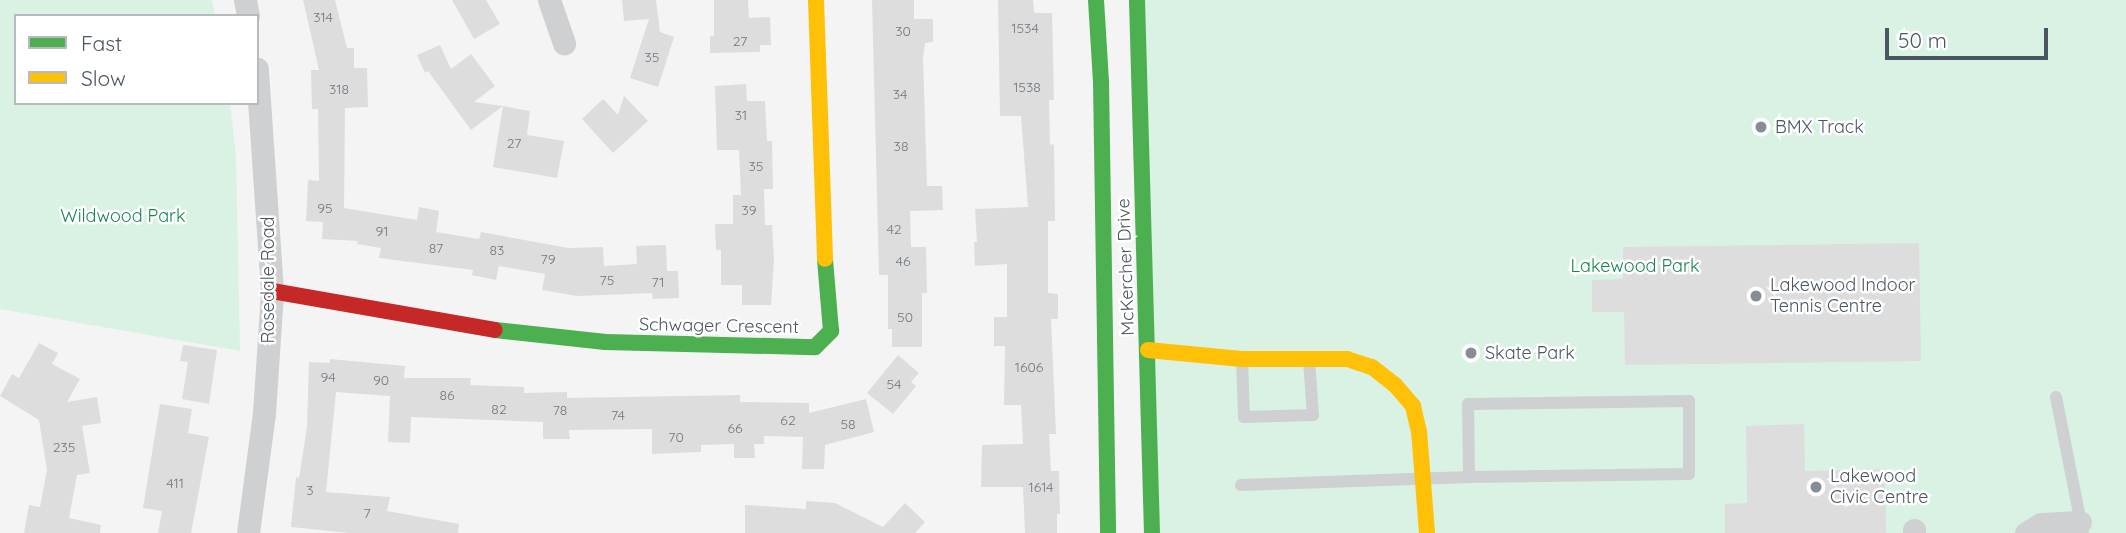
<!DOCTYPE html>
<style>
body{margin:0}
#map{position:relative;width:2126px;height:533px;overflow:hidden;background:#f4f4f4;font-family:Quicksand,sans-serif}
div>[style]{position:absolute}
.green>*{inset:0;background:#d9f2e3}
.building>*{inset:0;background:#ddddde}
.lane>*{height:12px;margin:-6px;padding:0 6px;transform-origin:6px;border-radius:6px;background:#ced0d2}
.street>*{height:23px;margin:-11.5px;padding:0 11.5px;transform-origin:11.5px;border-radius:11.5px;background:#ced0d2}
.fast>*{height:16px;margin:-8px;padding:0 8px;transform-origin:8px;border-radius:8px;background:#4caf50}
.slow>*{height:16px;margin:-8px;padding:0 8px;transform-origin:8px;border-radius:8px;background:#ffc107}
.jam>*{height:16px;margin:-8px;padding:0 8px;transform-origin:8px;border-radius:8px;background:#c62828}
.dots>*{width:19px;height:19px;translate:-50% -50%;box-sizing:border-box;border:4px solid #fff;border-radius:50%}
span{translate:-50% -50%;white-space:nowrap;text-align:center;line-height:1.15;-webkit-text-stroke:5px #fff;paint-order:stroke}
.number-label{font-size:14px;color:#707881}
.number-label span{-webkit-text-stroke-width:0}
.poi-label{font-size:18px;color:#4a5661}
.left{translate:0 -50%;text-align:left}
.park-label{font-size:18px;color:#17864f}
.street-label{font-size:18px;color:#4a5661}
.legend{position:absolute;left:14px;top:14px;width:245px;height:91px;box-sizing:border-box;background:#fff;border:2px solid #b7bbc0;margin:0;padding:9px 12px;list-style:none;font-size:21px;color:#4a5661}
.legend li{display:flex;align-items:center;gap:14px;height:35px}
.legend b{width:35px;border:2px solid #b7bbc0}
.scale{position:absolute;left:1885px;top:28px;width:163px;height:32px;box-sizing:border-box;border:4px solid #4a5661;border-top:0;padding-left:9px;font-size:21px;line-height:24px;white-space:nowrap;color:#4a5661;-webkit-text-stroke:5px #fff;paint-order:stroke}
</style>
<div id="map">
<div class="green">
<i style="clip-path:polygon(0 0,212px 0,215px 16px,16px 16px,16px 103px,230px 103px,236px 156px,240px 351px,0 309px)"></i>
<i style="clip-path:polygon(1137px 0,2126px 0,2126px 533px,1151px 533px)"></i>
</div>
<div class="building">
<i style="clip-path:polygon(303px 0,335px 0,347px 48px,354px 48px,354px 68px,367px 68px,368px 107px,345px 108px,344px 208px,417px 220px,419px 207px,439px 211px,436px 232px,479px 239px,481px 232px,568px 248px,603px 247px,604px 266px,637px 264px,636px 246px,666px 245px,667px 271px,678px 271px,679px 298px,653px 299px,652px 293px,577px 296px,542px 290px,545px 274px,499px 266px,496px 280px,472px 275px,473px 270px,379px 258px,381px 248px,357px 244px,358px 241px,322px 239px,323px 222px,306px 221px,308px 180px,319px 181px,318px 109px,312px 109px,311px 70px,319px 70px)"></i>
<i style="clip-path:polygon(452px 0,486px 0,500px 24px,474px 39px)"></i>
<i style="clip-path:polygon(622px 0,656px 0,660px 32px,674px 37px,658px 87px,630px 78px,649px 19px,624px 21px)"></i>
<i style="clip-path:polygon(714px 0,748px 0,749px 18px,770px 17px,771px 45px,760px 45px,760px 52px,710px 53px,710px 36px,714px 36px)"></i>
<i style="clip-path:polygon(872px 0,914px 0,914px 19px,933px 19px,933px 42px,925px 43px,923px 57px,927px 186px,942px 186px,943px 210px,910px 211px,911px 247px,926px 247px,927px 293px,922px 293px,922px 347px,892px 347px,892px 329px,888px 329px,888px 275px,879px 275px)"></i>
<i style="clip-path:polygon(998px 0,1033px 0,1034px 13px,1052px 13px,1054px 100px,1049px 100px,1050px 145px,1054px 144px,1055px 221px,1048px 221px,1048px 293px,1058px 294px,1058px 319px,1051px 319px,1056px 434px,1049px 434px,1051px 471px,1059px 471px,1060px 514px,1057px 514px,1057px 533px,1025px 533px,1023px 487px,981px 487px,982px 445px,1023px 444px,1021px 405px,1004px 405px,1005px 346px,994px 346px,994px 317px,1007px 317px,1007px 264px,975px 266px,974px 242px,977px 242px,975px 209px,1028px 207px,1021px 116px,1000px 116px)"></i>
<i style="clip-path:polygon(440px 45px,451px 69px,471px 54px,495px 86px,474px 102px,503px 106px,471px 130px,428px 71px,425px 73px,417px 55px)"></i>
<i style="clip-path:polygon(746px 84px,747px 101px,765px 101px,767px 141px,772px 141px,773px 189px,764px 189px,765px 225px,772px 225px,774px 259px,771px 305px,742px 305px,742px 285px,721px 285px,721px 250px,716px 250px,715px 224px,733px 224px,733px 195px,741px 195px,739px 150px,717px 150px,715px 86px)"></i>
<i style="clip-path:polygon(624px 96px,648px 121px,613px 153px,582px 119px,603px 99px,618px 115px)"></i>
<i style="clip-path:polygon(503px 106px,530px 111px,527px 135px,564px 141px,557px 178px,493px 167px)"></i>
<i style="clip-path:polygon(1919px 243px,1921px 361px,1625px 365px,1624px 312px,1592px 312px,1592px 280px,1623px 279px,1623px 247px)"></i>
<i style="clip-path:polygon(39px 343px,58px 353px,52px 364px,80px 379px,67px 402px,97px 397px,101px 423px,82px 426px,90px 473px,77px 475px,69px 518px,101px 525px,100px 533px,24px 533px,29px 505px,40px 507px,47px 470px,39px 420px,0 396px,12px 374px,19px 378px)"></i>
<i style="clip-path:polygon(183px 345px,217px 350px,209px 404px,182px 399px,188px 362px,180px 361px)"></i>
<i style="clip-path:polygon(898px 355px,919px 373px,911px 382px,916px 386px,893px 414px,867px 393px)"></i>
<i style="clip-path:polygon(330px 359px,405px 366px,404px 378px,471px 378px,470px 385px,524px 387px,524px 393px,567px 392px,567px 398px,740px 395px,740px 402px,809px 403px,809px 413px,866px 399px,874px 432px,825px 445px,824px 469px,802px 469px,803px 437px,764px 436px,764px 444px,754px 444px,755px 458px,734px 458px,734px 444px,701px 445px,701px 452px,652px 454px,652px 429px,569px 430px,570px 439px,543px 439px,543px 422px,411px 417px,410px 443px,388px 442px,390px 396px,336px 392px,326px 492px,390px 497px,387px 511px,459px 524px,458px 533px,349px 533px,291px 527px,296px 477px,299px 478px,307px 427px,309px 362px,330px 363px)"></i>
<i style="clip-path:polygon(160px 404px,192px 409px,188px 433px,209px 437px,191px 533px,158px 533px,162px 511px,143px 508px)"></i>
<i style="clip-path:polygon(1804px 424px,1805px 471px,1885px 469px,1886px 533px,1725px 533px,1725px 504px,1747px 503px,1746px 426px)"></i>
<i style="clip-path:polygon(806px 501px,835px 503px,883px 527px,905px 503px,925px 522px,915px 533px,745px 533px,745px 505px,806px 509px)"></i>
</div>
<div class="lane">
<i style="left:1242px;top:359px;width:58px;rotate:88deg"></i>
<i style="left:1244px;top:417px;width:69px;rotate:-1.7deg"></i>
<i style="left:1313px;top:415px;width:54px;rotate:-94.2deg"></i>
<i style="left:2056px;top:397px;width:139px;rotate:78.8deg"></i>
<i style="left:1241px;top:485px;width:228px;rotate:-2deg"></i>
<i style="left:1469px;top:477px;width:220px;rotate:-0.8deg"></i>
<i style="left:1689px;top:474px;width:73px;rotate:-90deg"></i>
<i style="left:1689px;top:401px;width:221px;rotate:179.2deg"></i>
<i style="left:1468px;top:404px;width:73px;rotate:89.2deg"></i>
</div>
<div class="street">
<i style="left:245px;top:0;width:16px;rotate:79deg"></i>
<i style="left:549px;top:0;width:46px;rotate:70.8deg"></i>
<i style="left:1914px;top:530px;width:3px;rotate:90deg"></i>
<i style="left:248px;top:533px;width:121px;rotate:-82.4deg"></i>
<i style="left:264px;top:413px;width:122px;rotate:-86.2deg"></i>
<i style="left:272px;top:291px;width:223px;rotate:-93.9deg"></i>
<i style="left:2026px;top:533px;width:17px;rotate:-31deg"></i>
<i style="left:2041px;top:524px;width:39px;rotate:-3deg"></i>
</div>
<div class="fast">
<i style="left:1096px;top:0;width:82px;rotate:86.5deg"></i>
<i style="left:1101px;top:82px;width:451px;rotate:89.1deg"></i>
<i style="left:1137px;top:0;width:533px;rotate:88.39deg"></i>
<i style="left:495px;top:330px;width:111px;rotate:6.2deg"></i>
<i style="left:605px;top:342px;width:210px;rotate:1.4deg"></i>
<i style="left:815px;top:347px;width:23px;rotate:-45deg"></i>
<i style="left:831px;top:331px;width:72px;rotate:-94.8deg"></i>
</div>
<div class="slow">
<i style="left:816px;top:0;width:259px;rotate:88deg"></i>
<i style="left:1148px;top:350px;width:94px;rotate:5.5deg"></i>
<i style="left:1242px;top:359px;width:105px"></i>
<i style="left:1347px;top:359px;width:26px;rotate:18deg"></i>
<i style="left:1372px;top:367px;width:29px;rotate:38deg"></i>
<i style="left:1395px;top:385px;width:28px;rotate:49deg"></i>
<i style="left:1413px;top:406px;width:26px;rotate:77deg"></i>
<i style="left:1419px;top:431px;width:102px;rotate:85.5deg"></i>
</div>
<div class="jam">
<i style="left:272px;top:291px;width:226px;rotate:9.9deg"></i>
</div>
<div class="dots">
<i style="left:1761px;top:127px;background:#868d94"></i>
<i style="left:1756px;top:296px;background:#868d94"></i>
<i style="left:1471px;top:353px;background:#868d94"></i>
<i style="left:1816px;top:487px;background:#868d94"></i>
</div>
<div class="number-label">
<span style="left:323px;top:17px">314</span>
<span style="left:1025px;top:28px">1534</span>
<span style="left:903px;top:31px">30</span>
<span style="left:740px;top:41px">27</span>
<span style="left:652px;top:57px">35</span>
<span style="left:1027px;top:87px">1538</span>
<span style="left:339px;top:89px">318</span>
<span style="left:900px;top:94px">34</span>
<span style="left:741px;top:115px">31</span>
<span style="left:514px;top:143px">27</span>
<span style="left:901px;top:146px">38</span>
<span style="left:756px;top:166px">35</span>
<span style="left:325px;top:208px">95</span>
<span style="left:749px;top:210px">39</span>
<span style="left:894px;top:229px">42</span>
<span style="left:382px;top:231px">91</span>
<span style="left:436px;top:248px">87</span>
<span style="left:497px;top:250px">83</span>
<span style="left:548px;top:259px">79</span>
<span style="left:903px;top:261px">46</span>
<span style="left:607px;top:280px">75</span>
<span style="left:658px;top:282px">71</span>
<span style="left:905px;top:317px">50</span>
<span style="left:1029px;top:367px">1606</span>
<span style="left:328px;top:377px">94</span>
<span style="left:381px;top:380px">90</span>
<span style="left:894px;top:384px">54</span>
<span style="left:447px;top:395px">86</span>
<span style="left:499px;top:409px">82</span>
<span style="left:560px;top:410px">78</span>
<span style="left:618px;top:415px">74</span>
<span style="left:788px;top:420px">62</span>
<span style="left:848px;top:424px">58</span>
<span style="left:735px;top:428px">66</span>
<span style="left:676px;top:437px">70</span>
<span style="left:64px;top:447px">235</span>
<span style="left:175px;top:483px">411</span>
<span style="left:1041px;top:487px">1614</span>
<span style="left:310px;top:490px">3</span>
<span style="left:367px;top:513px">7</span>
</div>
<div class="poi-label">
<span class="left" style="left:1775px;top:127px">BMX Track</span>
<span class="left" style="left:1770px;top:296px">Lakewood Indoor<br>Tennis Centre</span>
<span class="left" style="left:1485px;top:353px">Skate Park</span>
<span class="left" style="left:1830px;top:487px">Lakewood<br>Civic Centre</span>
</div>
<div class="park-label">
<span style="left:123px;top:216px">Wildwood Park</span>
<span style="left:1635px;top:266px">Lakewood Park</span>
</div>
<div class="street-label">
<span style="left:1126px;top:267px;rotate:-92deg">McKercher Drive</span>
<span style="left:268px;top:280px;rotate:-90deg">Rosedale Road</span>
<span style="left:719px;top:326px;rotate:1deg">Schwager Crescent</span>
</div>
<ul class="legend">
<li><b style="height:9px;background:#4caf50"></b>Fast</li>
<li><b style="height:9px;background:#ffc107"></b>Slow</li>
</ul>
<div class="scale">50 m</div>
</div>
